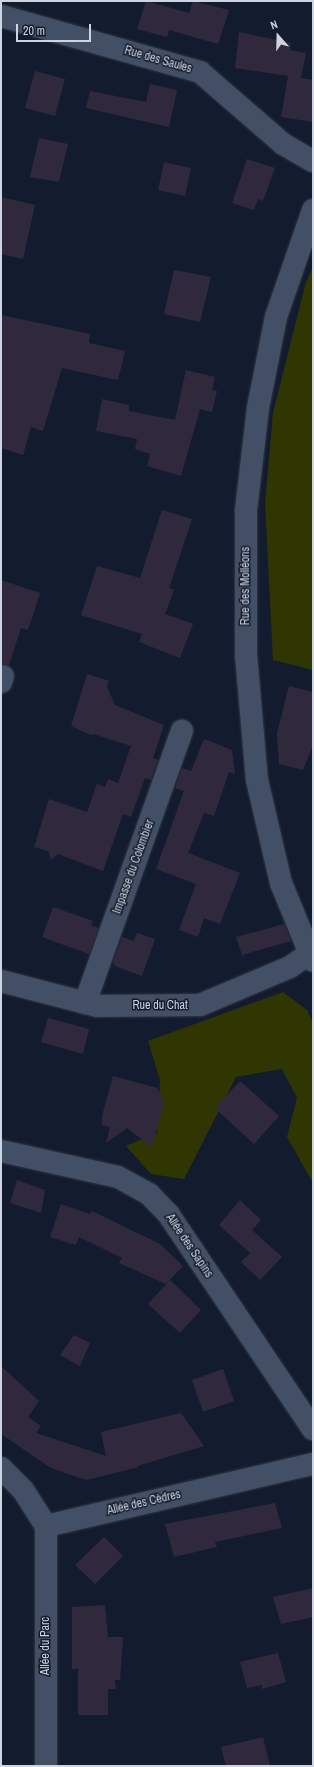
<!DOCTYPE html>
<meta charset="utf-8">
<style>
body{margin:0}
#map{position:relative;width:314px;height:1767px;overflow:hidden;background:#131c2e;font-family:"Archivo Narrow",sans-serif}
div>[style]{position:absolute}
.green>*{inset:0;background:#303601}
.building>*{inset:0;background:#30293e}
.roads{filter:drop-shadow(0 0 1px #333847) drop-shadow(0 0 1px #333847)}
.street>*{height:22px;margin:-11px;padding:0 11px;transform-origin:11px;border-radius:11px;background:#434f64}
span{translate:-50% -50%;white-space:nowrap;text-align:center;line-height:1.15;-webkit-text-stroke:3px #131c2e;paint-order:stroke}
.street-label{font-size:12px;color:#ced5e2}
.frame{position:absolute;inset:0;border:2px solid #ced5e2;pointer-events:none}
.north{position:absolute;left:258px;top:16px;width:40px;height:40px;-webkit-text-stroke:3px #131c2e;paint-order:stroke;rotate:340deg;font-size:11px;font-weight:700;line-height:16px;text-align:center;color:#ced5e2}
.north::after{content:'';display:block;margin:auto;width:14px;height:18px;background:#ced5e2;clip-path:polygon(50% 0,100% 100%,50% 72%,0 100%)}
.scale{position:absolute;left:16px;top:24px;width:75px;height:18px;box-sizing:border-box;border:2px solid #ced5e2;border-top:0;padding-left:5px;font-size:12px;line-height:14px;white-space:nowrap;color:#ced5e2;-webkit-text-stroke:3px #131c2e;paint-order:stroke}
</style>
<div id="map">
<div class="green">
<i style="clip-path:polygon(313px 267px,313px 670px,273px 660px,265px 503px,273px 413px,306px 282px)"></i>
<i style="clip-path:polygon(283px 992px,307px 1010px,313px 1023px,313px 1183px,287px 1137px,297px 1098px,282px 1069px,236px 1077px,184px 1179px,151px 1174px,126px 1146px,157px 1133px,160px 1080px,148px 1041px)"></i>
</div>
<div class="building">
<i style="clip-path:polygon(146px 1px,189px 13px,193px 1px,229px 10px,218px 44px,169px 30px,167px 37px,137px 29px)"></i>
<i style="clip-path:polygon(239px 32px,291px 43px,290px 50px,306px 53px,301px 78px,313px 80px,313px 122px,281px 117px,288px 76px,235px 68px)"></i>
<i style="clip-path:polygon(35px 71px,65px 79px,55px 116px,25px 108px)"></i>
<i style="clip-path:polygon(150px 84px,177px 90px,169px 127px,86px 108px,90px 91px,146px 102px)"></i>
<i style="clip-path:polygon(39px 138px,68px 144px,59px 182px,30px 177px)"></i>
<i style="clip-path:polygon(247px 159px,275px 168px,263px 201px,258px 199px,254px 210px,232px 203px)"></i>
<i style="clip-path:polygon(164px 162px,191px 168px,185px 196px,158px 190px)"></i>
<i style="clip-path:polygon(1px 197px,35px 205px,23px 259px,1px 254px)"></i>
<i style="clip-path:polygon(174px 270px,211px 277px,200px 322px,164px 314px)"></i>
<i style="clip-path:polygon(1px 315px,90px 334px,89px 343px,125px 351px,118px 380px,62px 368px,43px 431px,31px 427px,23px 455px,1px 448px)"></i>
<i style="clip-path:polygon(186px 370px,215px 377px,212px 390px,217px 391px,212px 412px,200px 409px,181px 476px,147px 466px,150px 454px,135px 449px,137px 439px,96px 431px,102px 399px,129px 405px,129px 411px,175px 420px)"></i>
<i style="clip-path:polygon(162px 510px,192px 519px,169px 588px,174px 590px,165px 614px,193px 624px,180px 658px,139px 642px,142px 634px,81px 615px,97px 566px,140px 578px)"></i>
<i style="clip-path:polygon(1px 580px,40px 593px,28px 630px,21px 628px,9px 665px,1px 664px)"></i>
<i style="clip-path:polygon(87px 674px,109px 681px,107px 687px,115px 705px,164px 725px,153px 758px,158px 760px,151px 780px,145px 778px,131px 817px,123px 814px,103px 871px,58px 854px,51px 860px,48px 851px,34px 847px,49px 799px,87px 812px,97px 784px,105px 787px,108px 779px,118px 783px,131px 746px,94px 734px,91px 735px,71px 726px)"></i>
<i style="clip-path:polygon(289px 686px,313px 692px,313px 745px,303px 770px,279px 764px,277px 733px)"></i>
<i style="clip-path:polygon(204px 739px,232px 750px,235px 774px,229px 772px,214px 816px,204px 813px,188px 853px,240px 873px,220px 924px,204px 918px,198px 937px,179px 930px,196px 884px,156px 869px,184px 791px,175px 788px,182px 768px,191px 771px)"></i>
<i style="clip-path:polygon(53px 907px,93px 921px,91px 925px,99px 928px,89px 954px,42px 937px)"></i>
<i style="clip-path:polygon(284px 924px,291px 941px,242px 955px,236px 937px)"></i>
<i style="clip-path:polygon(137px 933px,155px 939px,142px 976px,115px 966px,113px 962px,122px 937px,134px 941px)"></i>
<i style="clip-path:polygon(48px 1018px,89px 1029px,83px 1054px,41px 1042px)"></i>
<i style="clip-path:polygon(113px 1076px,157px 1088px,164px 1102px,152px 1147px,127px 1128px,106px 1143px,110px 1127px,102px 1125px,102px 1116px)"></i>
<i style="clip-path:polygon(240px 1081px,279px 1116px,254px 1144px,215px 1108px)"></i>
<i style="clip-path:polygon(17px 1180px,45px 1190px,41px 1213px,10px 1203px)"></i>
<i style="clip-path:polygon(240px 1200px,261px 1220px,252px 1230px,282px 1257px,260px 1280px,241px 1262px,250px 1253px,219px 1225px)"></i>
<i style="clip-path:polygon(61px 1204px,90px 1214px,92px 1211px,160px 1244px,183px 1266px,166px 1284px,119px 1263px,122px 1258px,79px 1237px,76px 1245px,50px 1237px)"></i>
<i style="clip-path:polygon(170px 1280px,201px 1310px,180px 1333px,148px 1304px)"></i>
<i style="clip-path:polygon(74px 1335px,90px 1343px,80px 1366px,60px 1355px)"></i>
<i style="clip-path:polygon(1px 1366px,39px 1401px,28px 1417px,41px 1426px,36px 1433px,106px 1456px,101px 1432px,181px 1413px,204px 1446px,137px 1466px,139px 1467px,86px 1480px,51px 1468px,1px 1434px)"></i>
<i style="clip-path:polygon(223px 1369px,234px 1401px,203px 1412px,192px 1380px)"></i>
<i style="clip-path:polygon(275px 1503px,282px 1528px,215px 1542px,217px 1547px,174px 1557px,165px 1524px)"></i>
<i style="clip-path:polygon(104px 1537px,123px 1556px,95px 1584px,75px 1565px)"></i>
<i style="clip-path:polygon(313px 1588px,313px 1617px,281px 1624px,273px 1597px)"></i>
<i style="clip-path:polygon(105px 1605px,108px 1637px,123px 1637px,120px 1680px,115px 1680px,116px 1689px,108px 1689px,108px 1715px,78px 1715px,78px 1669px,72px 1669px,72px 1607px)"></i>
<i style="clip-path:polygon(278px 1653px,286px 1682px,262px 1689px,262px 1685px,247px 1688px,240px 1662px)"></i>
<i style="clip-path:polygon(263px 1737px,270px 1766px,226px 1766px,221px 1747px)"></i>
</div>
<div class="roads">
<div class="street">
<i style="left:1px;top:16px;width:207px;rotate:15.7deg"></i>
<i style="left:200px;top:72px;width:110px;rotate:40.9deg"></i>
<i style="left:283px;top:144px;width:34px;rotate:30deg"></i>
<i style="left:313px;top:210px;width:113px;rotate:109.1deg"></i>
<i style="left:276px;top:317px;width:93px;rotate:101.2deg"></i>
<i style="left:258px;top:408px;width:103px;rotate:96.7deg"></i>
<i style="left:246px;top:510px;width:145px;rotate:90deg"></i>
<i style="left:246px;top:655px;width:125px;rotate:85deg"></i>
<i style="left:257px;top:780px;width:106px;rotate:76.9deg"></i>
<i style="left:281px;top:883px;width:84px;rotate:67.7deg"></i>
<i style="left:1px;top:682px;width:6px;rotate:-72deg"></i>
<i style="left:1px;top:981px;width:99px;rotate:14.6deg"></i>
<i style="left:97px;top:1006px;width:103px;rotate:-0.6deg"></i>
<i style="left:200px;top:1005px;width:98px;rotate:-22.9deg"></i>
<i style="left:290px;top:967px;width:28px;rotate:-35deg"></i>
<i style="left:85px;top:1003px;width:289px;rotate:-70.4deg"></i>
<i style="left:1px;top:1151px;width:120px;rotate:12.5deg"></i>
<i style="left:118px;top:1177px;width:35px;rotate:29deg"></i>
<i style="left:149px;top:1194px;width:29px;rotate:46deg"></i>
<i style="left:169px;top:1215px;width:258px;rotate:56.1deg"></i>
<i style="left:1px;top:1468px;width:31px;rotate:45deg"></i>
<i style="left:23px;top:1490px;width:43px;rotate:57.4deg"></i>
<i style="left:46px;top:1526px;width:274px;rotate:-13.1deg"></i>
<i style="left:46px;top:1526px;width:240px;rotate:90deg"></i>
</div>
</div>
<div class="street-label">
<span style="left:158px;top:60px;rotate:16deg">Rue des Saules</span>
<span style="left:246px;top:586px;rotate:-90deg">Rue des Molléons</span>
<span style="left:134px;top:867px;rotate:-70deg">Impasse du Colombier</span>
<span style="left:160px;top:1006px">Rue du Chat</span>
<span style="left:189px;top:1246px;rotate:56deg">Allée des Sapins</span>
<span style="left:144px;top:1503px;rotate:-13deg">Allée des Cèdres</span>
<span style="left:46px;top:1646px;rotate:-90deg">Allée du Parc</span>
</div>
<div class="frame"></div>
<div class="north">N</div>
<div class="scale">20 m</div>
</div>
